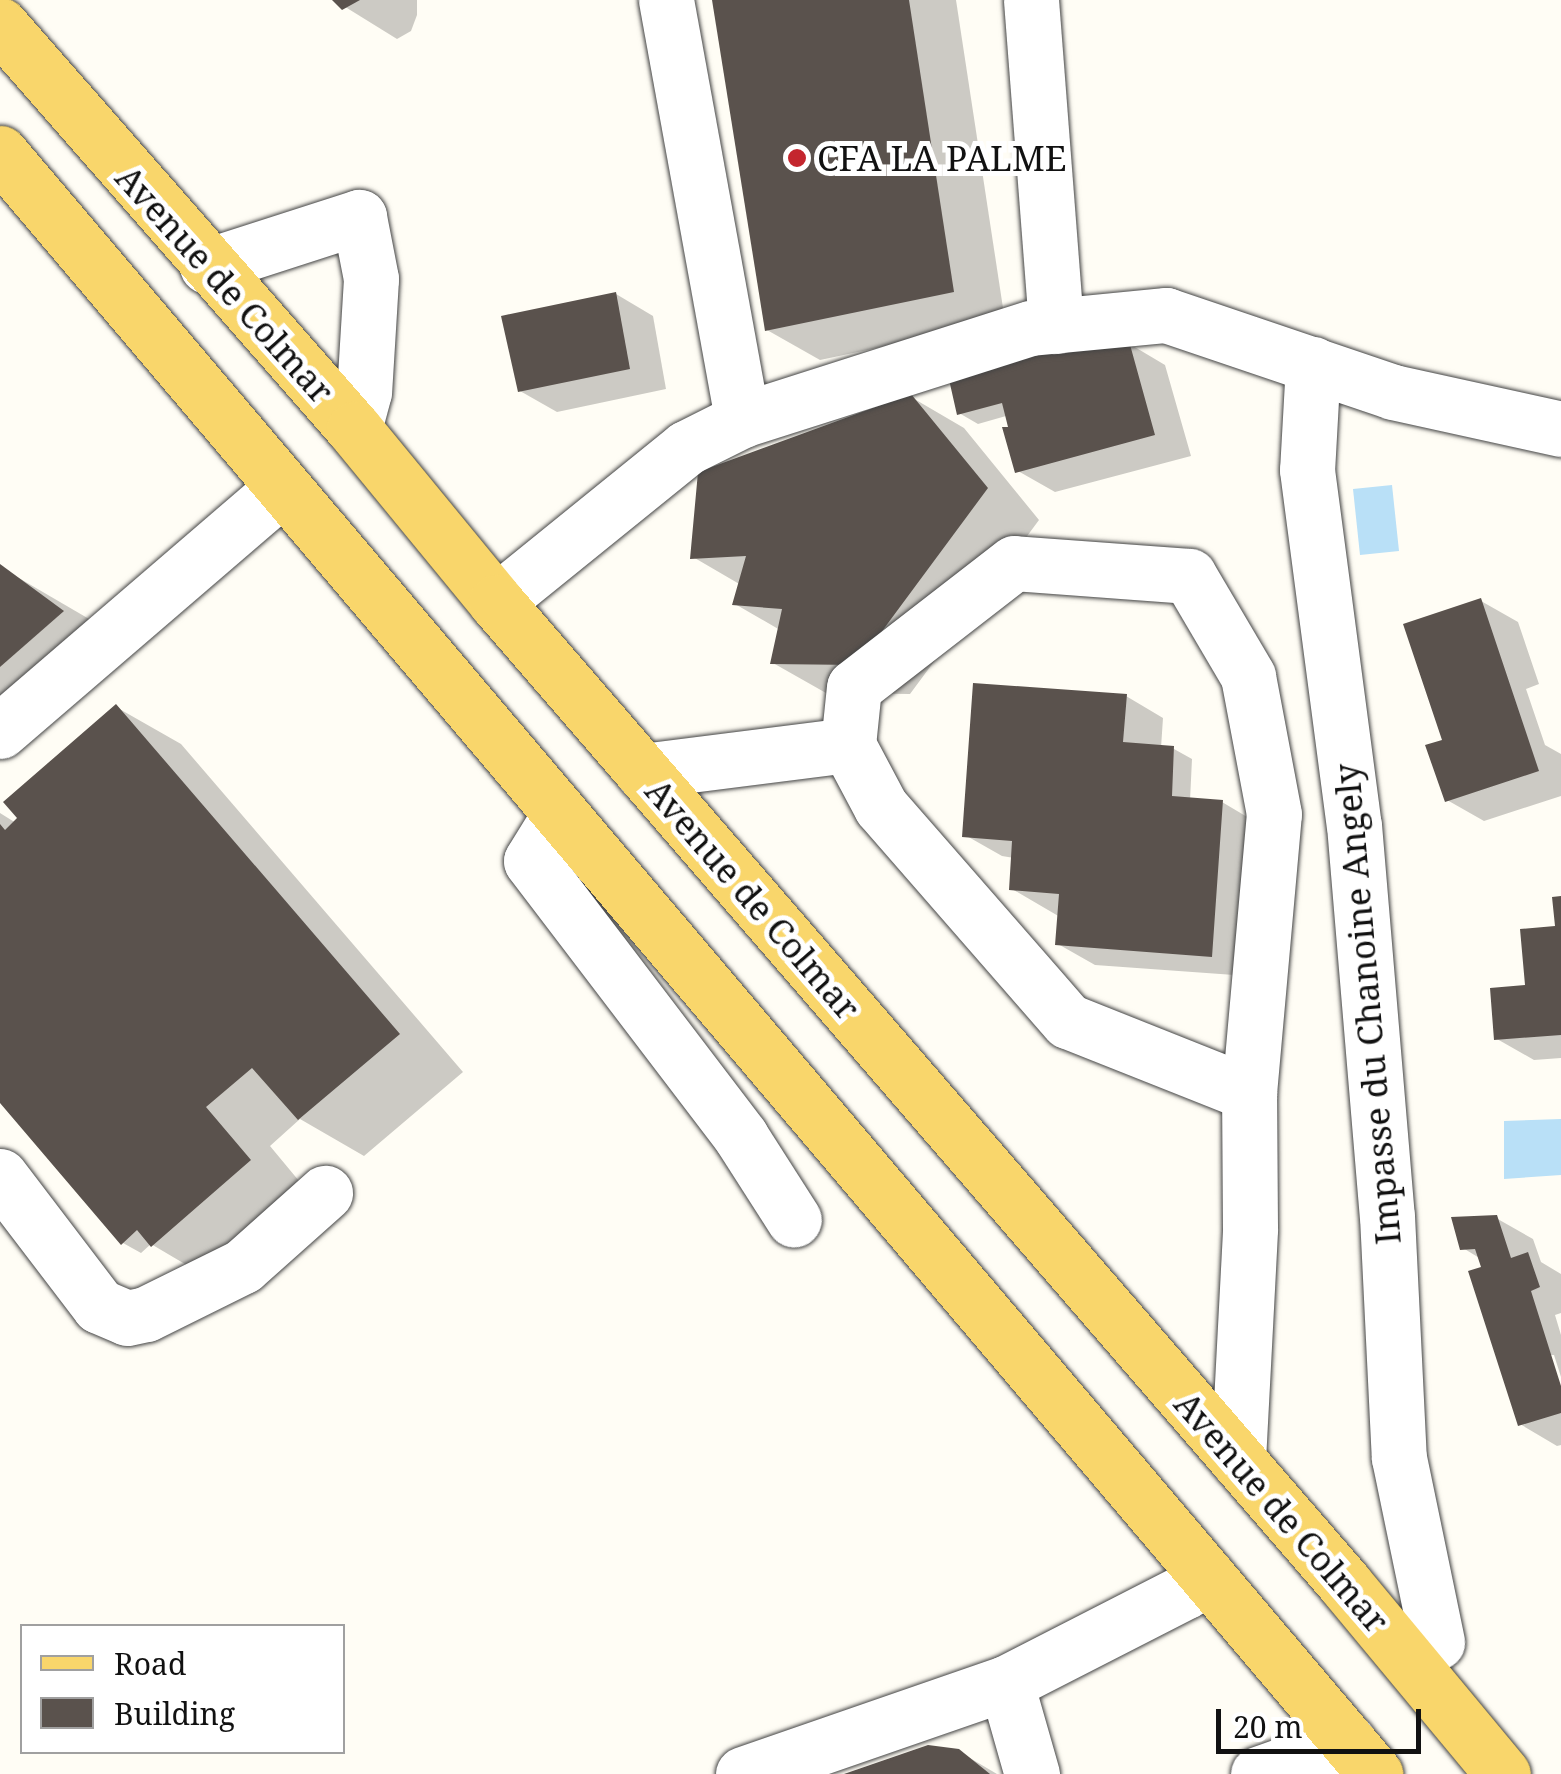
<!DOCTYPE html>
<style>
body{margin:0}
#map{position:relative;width:1561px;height:1774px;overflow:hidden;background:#fffdf5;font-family:"Noto Serif",serif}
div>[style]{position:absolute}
.water>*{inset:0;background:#b9e0f7}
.shadow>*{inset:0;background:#0003}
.building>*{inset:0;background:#5a524d}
.roads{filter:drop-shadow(0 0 2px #444) drop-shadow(0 0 2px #444)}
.minor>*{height:55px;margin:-27.5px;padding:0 27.5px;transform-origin:27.5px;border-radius:27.5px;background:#fff}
.major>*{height:55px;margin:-27.5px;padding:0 27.5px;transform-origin:27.5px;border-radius:27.5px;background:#f9d66b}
.dots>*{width:28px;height:28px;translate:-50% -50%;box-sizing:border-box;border:5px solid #fff;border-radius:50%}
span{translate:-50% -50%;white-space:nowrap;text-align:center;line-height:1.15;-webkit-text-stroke:10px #fff;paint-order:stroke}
.poi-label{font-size:35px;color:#111}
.left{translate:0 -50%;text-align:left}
.street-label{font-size:35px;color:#111}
.legend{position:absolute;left:20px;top:1624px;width:325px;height:130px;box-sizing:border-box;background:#fff;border:2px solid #a0a0a0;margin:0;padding:12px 18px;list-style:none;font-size:30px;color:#111}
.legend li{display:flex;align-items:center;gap:20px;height:50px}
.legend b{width:50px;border:2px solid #a0a0a0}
.scale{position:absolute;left:1216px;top:1709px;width:205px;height:45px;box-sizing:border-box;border:5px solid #111;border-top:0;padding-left:12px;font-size:30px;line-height:35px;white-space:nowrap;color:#111;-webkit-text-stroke:8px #fff;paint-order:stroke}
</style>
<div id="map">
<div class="water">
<i style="clip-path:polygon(1392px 485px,1399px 551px,1360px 555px,1353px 489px)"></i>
<i style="clip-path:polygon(1561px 1119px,1561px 1175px,1504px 1179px,1504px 1121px)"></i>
</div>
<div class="shadow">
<i style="clip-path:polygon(334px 0,417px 0,417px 15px,411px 31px,397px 39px)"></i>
<i style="clip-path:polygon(714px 0,956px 0,1005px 321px,820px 360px,767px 330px)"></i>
<i style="clip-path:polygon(616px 294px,653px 316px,666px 389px,557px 412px,520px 391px)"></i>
<i style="clip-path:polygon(1128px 343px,1165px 365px,1191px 456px,1055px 492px,1018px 471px,1006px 416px,978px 424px,959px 413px)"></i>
<i style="clip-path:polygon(911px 397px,964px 428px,1039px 520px,910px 694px,826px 693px,773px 663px,780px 630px,735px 604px,741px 585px,693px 557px)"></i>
<i style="clip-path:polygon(0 567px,96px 623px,0 755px)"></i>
<i style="clip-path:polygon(1481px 601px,1518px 622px,1539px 684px,1526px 689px,1545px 745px,1561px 754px,1561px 796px,1484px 821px,1447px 800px,1442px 742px)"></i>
<i style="clip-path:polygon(1126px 696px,1163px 718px,1161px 748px,1174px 749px,1192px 759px,1190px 801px,1222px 802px,1259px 824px,1248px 976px,1095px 965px,1058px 944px,1060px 917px,1012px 889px,1014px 858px,1002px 856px,965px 835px)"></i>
<i style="clip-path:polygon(116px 707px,181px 744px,463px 1072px,364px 1156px,300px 1119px,270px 1146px,314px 1199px,217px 1283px,151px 1244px,141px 1253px,123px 1243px,0 1100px,0 813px,16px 823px)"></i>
<i style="clip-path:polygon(1561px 898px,1561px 1058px,1534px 1060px,1497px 1039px,1558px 928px)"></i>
<i style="clip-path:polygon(1496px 1218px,1533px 1239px,1541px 1262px,1561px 1274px,1561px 1313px,1555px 1315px,1561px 1335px,1561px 1377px,1554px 1355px,1549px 1355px,1561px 1394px,1561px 1445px,1557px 1446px,1520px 1424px,1486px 1273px,1481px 1259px,1463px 1248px)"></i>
<i style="clip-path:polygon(958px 1751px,997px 1774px,850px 1774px)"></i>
</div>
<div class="building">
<i style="clip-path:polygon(332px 0,360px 0,342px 10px)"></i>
<i style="clip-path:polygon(712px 0,909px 0,954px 292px,765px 331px)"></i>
<i style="clip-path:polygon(616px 292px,630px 369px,518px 392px,501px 316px)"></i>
<i style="clip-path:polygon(1129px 341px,1155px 435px,1015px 473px,1002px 427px,1008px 427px,1002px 403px,957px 415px,948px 375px,991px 362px)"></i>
<i style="clip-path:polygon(911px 394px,988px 488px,857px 665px,770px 664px,782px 609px,732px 605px,746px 556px,690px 559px,698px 472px)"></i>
<i style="clip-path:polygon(0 564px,64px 611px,0 667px)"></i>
<i style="clip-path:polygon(1481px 598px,1539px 771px,1445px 802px,1425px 745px,1442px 740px,1403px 624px)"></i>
<i style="clip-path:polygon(973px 683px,1127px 694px,1123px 742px,1174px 746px,1172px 796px,1223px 800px,1212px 957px,1055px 945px,1059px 894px,1009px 890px,1012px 841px,962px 837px)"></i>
<i style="clip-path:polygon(116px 704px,400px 1034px,298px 1120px,252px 1068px,206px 1107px,251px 1160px,151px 1247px,137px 1230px,121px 1245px,0 1103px,0 824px,5px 830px,17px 818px,3px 802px)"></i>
<i style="clip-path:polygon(1561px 896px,1561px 1035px,1494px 1040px,1490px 988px,1525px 985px,1520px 929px,1555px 926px,1552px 897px)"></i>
<i style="clip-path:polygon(1497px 1215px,1511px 1258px,1528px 1252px,1540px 1287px,1531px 1291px,1561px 1386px,1561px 1413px,1518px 1426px,1468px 1271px,1481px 1267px,1475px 1249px,1460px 1250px,1451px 1217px)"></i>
<i style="clip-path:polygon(928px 1745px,959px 1749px,990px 1774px,844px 1774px)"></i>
</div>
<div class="roads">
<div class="minor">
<i style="left:666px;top:0;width:427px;rotate:79.7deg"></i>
<i style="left:1031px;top:0;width:327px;rotate:85.6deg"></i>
<i style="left:207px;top:266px;width:160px;rotate:-17.9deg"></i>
<i style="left:359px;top:217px;width:63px;rotate:79deg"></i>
<i style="left:371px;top:279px;width:113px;rotate:93.5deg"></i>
<i style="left:364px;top:392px;width:38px;rotate:105deg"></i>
<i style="left:1313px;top:364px;width:106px;rotate:93.2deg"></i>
<i style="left:1307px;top:470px;width:358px;rotate:82.5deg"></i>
<i style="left:1354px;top:825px;width:392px;rotate:85.2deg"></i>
<i style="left:1387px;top:1216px;width:242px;rotate:87.2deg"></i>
<i style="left:1399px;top:1458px;width:188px;rotate:78.3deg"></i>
<i style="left:496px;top:602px;width:245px;rotate:-39deg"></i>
<i style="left:686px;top:448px;width:63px;rotate:-26.6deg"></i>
<i style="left:742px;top:420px;width:303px;rotate:-17.7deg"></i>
<i style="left:1031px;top:328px;width:136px;rotate:-5.5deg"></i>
<i style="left:1166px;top:315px;width:240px;rotate:18.7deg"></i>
<i style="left:1393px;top:392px;width:172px;rotate:12.4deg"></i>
<i style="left:0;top:731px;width:373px;rotate:-40.7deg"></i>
<i style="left:642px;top:771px;width:208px;rotate:-7.2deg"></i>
<i style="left:560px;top:814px;width:55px;rotate:121.7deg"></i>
<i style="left:531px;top:861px;width:347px;rotate:52.7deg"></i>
<i style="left:741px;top:1137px;width:98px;rotate:57.4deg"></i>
<i style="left:0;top:1176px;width:163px;rotate:52.7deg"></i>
<i style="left:99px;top:1306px;width:30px;rotate:23deg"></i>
<i style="left:127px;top:1318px;width:19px;rotate:-12deg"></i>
<i style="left:146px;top:1314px;width:108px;rotate:-26.3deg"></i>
<i style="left:243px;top:1266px;width:110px;rotate:-41.7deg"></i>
<i style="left:1238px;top:1460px;width:232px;rotate:-87deg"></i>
<i style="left:1250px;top:1228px;width:135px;rotate:-90.4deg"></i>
<i style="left:1249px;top:1093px;width:280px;rotate:-84.9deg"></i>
<i style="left:1274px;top:814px;width:140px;rotate:-100.7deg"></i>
<i style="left:1248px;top:676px;width:116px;rotate:-120.5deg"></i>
<i style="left:1189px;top:576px;width:175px;rotate:-175.8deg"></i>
<i style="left:1014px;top:563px;width:202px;rotate:142.2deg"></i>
<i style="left:854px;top:687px;width:58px;rotate:95.9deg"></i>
<i style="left:848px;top:745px;width:70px;rotate:62deg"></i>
<i style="left:881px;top:807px;width:284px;rotate:48.9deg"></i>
<i style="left:1068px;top:1021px;width:195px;rotate:21.7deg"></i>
<i style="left:1006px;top:1683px;width:95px;rotate:74.1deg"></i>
<i style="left:743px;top:1774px;width:278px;rotate:-19.1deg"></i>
<i style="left:1006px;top:1683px;width:202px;rotate:-27.1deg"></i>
<i style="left:1186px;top:1591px;width:26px;rotate:-40deg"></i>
<i style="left:1258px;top:1774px;width:96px;rotate:-19.6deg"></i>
</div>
<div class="major">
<i style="left:0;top:25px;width:537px;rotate:48.77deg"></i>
<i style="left:354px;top:429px;width:224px;rotate:50.6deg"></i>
<i style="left:496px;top:602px;width:1298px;rotate:49.15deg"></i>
<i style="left:1345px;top:1584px;width:247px;rotate:50.3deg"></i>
<i style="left:0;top:153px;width:2126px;rotate:49.69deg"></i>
</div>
</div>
<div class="dots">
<i style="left:797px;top:158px;background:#c4262e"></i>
</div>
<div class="poi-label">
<span class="left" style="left:817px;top:158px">CFA LA PALME</span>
</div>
<div class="street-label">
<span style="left:225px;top:284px;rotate:48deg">Avenue de Colmar</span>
<span style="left:753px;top:899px;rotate:49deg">Avenue de Colmar</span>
<span style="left:1367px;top:1004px;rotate:-95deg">Impasse du Chanoine Angely</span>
<span style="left:1282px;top:1512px;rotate:49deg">Avenue de Colmar</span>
</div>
<ul class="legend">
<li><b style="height:12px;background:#f9d66b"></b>Road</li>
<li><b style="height:28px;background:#5a524d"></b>Building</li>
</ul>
<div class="scale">20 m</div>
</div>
